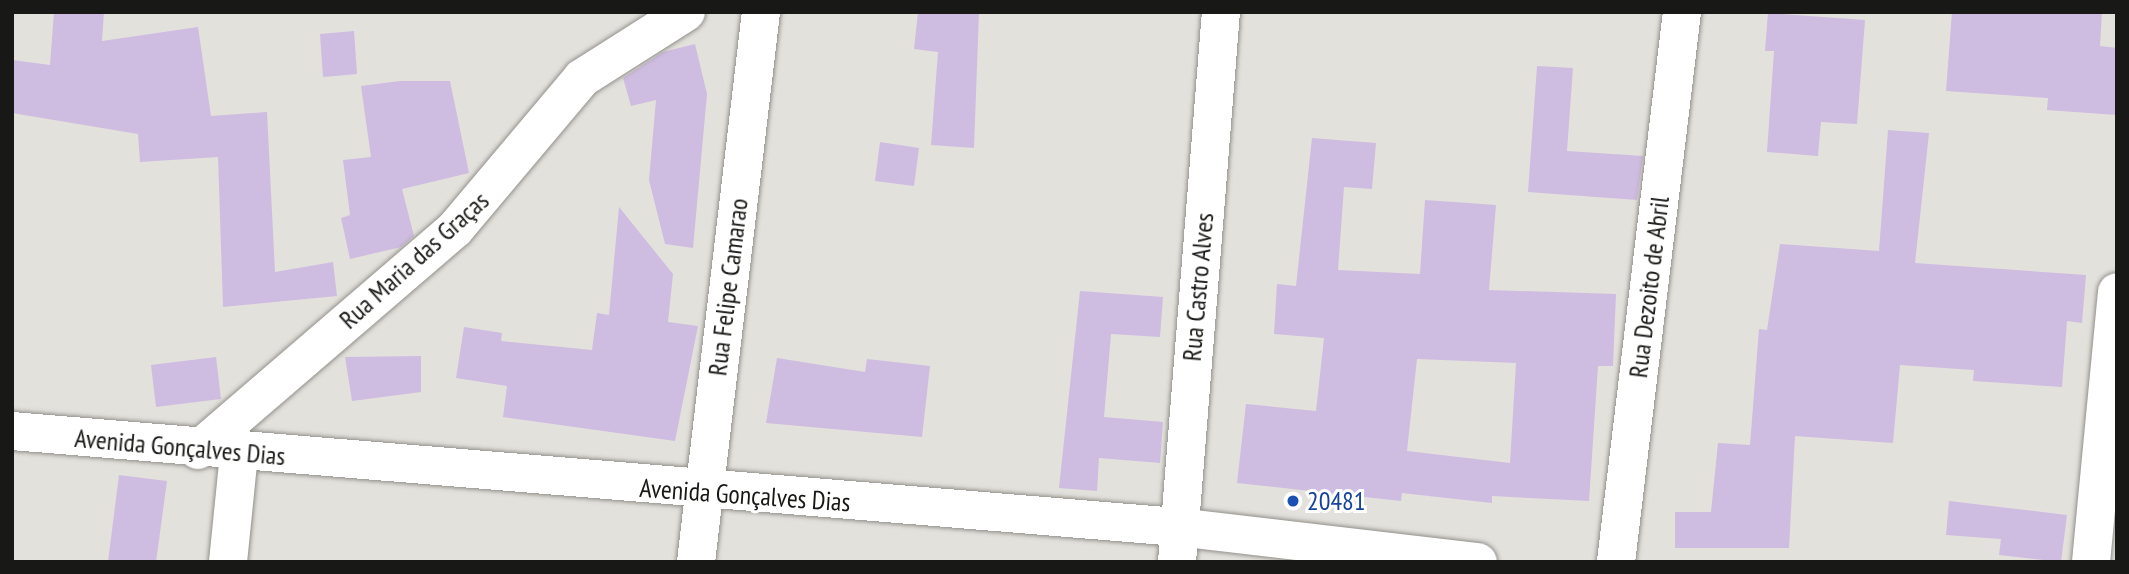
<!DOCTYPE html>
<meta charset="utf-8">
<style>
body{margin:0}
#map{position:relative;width:2129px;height:574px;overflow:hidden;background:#e3e1dc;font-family:"PT Sans Narrow",sans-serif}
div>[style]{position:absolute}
.building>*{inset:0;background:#cfbce1}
.roads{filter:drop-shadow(0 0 2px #92908b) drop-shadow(0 0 2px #92908b)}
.minor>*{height:38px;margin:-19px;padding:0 19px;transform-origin:19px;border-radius:19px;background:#fff}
.dots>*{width:19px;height:19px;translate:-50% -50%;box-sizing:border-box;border:4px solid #fff;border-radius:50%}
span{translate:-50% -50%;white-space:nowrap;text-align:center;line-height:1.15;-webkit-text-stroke:6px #fff;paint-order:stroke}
.street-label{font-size:26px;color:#181816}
.transit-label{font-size:26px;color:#164399}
.left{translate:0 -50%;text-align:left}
.frame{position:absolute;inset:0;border:14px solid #181816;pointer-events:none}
</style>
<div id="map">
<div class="building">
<i style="clip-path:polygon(54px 12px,104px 12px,102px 41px,198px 27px,211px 116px,267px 112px,275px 272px,333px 262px,337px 296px,223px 307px,218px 157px,140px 162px,138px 134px,12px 113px,12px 60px,50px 65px)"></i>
<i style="clip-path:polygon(918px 12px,979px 12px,974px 148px,931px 145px,938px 52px,914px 49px)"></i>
<i style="clip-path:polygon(1952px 12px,2102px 12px,2100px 46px,2117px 48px,2117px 115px,2047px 110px,2048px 98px,1946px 91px)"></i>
<i style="clip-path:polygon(1768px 13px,1865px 20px,1857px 124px,1821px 122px,1818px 156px,1767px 152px,1774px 51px,1765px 51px)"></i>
<i style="clip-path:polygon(354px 31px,357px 74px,323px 77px,320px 34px)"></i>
<i style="clip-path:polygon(695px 44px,707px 94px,693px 248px,665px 244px,649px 180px,656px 100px,631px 106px,623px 78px,663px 52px)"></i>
<i style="clip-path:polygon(1537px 66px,1573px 68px,1567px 151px,1643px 156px,1637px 200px,1528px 192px)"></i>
<i style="clip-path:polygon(400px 81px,450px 81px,469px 173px,402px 189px,414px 236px,401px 247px,350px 259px,341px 218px,350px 215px,343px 160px,371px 157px,361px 86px)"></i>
<i style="clip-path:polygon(1888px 130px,1929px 133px,1915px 263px,2086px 275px,2082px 323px,2067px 321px,2062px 387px,1973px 381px,1974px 370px,1900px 365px,1893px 443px,1795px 436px,1789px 548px,1675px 548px,1675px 512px,1711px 512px,1718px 443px,1750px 445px,1759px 329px,1767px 330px,1780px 244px,1879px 251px)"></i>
<i style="clip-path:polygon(evenodd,1312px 138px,1376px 143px,1372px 189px,1344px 187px,1338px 270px,1420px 274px,1425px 200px,1496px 205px,1489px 290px,1616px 294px,1613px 366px,1598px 366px,1589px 501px,1492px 496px,1492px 503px,1402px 493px,1401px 501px,1237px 483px,1246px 404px,1316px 411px,1324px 338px,1274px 334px,1277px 284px,1296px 286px,1312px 138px,1417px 359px,1516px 363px,1510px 463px,1407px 451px,1417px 359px)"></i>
<i style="clip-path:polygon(880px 142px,919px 148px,914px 186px,875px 181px)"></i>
<i style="clip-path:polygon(619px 207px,673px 274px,668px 322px,698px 326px,675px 441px,503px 417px,507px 386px,456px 378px,464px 327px,502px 333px,501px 341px,592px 350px,597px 313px,609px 315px)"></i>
<i style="clip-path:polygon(1080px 291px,1163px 297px,1160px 337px,1111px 334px,1104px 417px,1163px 422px,1160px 463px,1099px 458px,1097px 491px,1059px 488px)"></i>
<i style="clip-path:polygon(421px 356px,421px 392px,352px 401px,345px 357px)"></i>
<i style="clip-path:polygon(216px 357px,221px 399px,156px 407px,151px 365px)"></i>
<i style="clip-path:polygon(777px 358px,865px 372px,867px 359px,930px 366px,922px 437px,766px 423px)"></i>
<i style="clip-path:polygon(119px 475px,167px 481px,156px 562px,108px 562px)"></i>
<i style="clip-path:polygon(1949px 501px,2067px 515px,2061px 562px,1999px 555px,2001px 539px,1946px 535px)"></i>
</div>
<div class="roads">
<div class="minor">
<i style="left:12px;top:431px;width:1170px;rotate:4.71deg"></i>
<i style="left:1178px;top:527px;width:302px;rotate:6.7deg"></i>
<i style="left:198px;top:450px;width:339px;rotate:-40.7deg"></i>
<i style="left:455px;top:229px;width:197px;rotate:-49.9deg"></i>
<i style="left:582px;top:78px;width:123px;rotate:-32.4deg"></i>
<i style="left:228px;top:562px;width:110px;rotate:-84.2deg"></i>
<i style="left:696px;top:562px;width:554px;rotate:-83.26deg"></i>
<i style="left:1177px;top:562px;width:552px;rotate:-85.43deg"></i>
<i style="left:1616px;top:562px;width:554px;rotate:-83.16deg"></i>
<i style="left:2091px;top:562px;width:271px;rotate:-84.5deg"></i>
</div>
</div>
<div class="dots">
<i style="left:1293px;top:501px;background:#1a4fb4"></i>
</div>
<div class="street-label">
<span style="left:414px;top:260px;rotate:-42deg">Rua Maria das Graças</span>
<span style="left:728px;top:287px;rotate:-83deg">Rua Felipe Camarao</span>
<span style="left:1198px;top:287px;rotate:-85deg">Rua Castro Alves</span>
<span style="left:1649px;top:287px;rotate:-83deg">Rua Dezoito de Abril</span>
<span style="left:180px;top:447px;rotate:5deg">Avenida Gonçalves Dias</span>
<span style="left:745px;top:495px;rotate:4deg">Avenida Gonçalves Dias</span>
</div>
<div class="transit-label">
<span class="left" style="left:1307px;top:501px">20481</span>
</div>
<div class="frame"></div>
</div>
